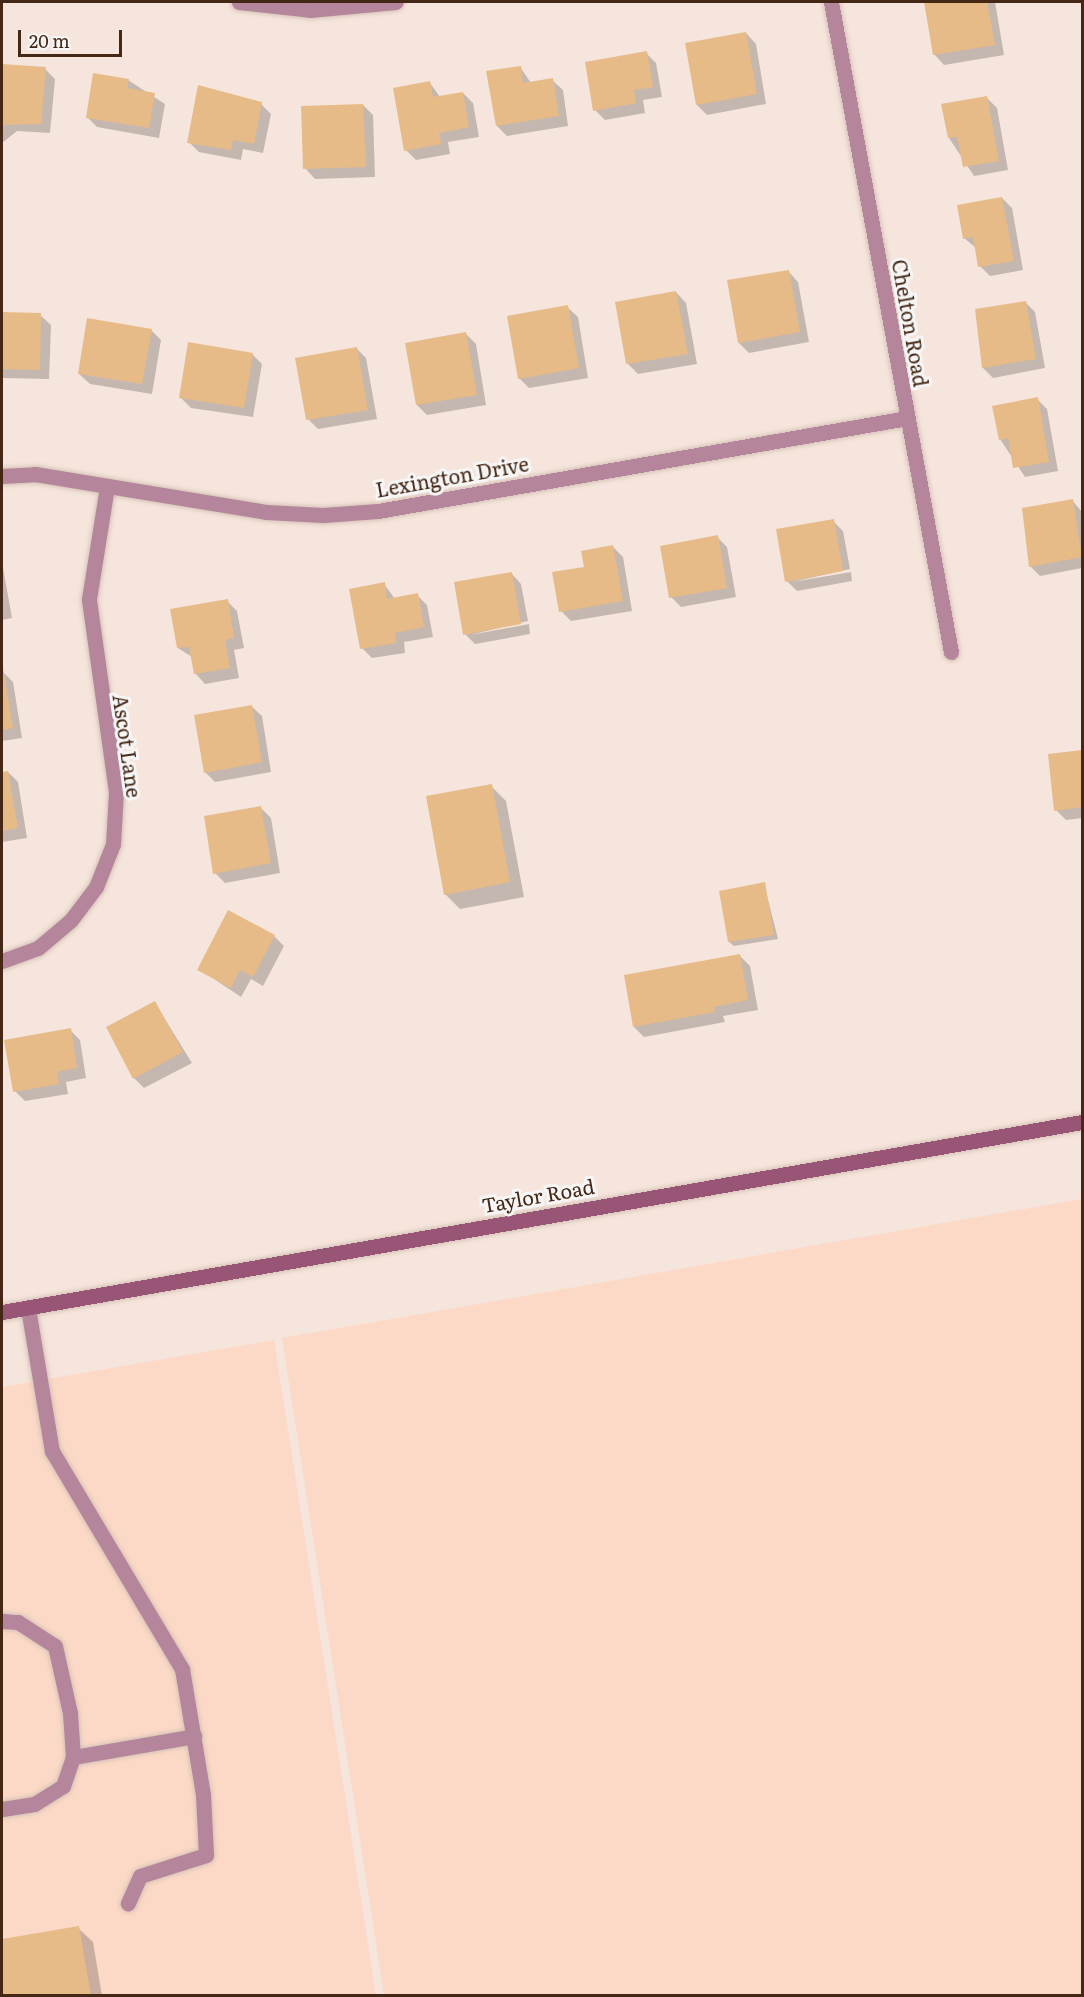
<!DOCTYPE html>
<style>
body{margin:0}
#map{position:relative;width:1084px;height:1997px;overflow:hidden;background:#f6e5dc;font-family:Literata,serif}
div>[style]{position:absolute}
.built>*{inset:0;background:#fcd9c6}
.shadow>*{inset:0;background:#0003}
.building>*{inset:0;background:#e7bb88}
.roads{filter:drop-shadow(0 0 2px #d6c3b8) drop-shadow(0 0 2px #d6c3b8)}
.lane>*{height:15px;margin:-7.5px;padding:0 7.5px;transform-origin:7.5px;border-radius:7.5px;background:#b5869b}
.street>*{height:15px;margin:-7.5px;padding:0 7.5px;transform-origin:7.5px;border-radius:7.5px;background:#b5869b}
.secondary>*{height:15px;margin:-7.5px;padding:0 7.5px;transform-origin:7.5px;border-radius:7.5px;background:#985576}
span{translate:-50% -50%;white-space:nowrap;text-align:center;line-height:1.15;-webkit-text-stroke:6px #f6f6f6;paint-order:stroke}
.street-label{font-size:20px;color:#452715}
.frame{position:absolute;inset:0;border:3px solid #452715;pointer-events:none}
.scale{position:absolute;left:18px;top:30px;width:104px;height:27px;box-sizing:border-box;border:3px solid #452715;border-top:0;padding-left:8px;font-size:18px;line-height:21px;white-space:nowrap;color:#452715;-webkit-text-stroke:4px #f6f6f6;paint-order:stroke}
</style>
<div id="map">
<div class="built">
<i style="clip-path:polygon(1082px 1199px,1082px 1995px,384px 1995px,282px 1338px)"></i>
<i style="clip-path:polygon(274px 1340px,376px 1995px,2px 1996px,2px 1387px)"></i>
</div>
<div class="shadow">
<i style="clip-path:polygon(925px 2px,995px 2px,1004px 55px,944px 65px,934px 54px)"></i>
<i style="clip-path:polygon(746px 33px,756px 44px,766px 104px,707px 115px,697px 105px)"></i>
<i style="clip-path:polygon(646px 53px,656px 63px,662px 97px,643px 100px,645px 113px,605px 120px,595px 110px)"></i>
<i style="clip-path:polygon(2px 65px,45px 69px,55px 79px,50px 133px,17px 131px,2px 143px)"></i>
<i style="clip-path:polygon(520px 67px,531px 83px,552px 80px,563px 90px,568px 126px,507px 136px,497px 126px)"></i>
<i style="clip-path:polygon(128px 80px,165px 104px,159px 138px,97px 127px,87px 117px)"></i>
<i style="clip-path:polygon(430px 83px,440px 97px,463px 93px,473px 103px,479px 137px,448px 142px,450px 154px,416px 160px,406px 150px)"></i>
<i style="clip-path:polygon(199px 87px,261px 104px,271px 114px,263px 153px,243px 149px,241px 160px,199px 152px,189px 142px)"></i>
<i style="clip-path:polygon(987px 98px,997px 108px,1008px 170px,974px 176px,949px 138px)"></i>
<i style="clip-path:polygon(363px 105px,373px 115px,375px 177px,315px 179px,305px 168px)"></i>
<i style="clip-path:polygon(1002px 198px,1012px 208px,1023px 270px,990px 276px,980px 266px,976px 248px,964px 238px)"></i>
<i style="clip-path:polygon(788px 271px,798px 282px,809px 342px,749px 353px,739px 343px)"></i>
<i style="clip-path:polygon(676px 292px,686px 303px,697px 364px,638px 374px,628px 364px)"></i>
<i style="clip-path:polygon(1025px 302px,1035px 312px,1045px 368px,993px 378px,983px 368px)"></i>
<i style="clip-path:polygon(567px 307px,578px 317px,588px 378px,529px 388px,519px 378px)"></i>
<i style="clip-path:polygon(2px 314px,40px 315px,51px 325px,49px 379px,2px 378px)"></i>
<i style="clip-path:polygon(151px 330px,161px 340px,152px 394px,90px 384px,79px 374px)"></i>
<i style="clip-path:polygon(466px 334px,476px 344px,486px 405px,427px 415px,417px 405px)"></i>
<i style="clip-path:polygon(356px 348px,366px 358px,377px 419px,318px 429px,308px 419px)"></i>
<i style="clip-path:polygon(252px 354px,262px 364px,253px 417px,191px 408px,181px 398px)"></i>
<i style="clip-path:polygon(1037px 399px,1047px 409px,1058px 471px,1025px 477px,1000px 439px)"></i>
<i style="clip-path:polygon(1072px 500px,1082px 512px,1082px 568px,1040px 576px,1030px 566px)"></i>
<i style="clip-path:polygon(833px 521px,843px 531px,850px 569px,792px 582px,851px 572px,852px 581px,797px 591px,787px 581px)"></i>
<i style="clip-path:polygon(717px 537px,727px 547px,736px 597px,681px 607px,671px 597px)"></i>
<i style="clip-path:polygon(613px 547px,623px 557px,632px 611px,571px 621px,561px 611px,586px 568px)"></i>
<i style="clip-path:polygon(2px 562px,12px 618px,2px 620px)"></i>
<i style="clip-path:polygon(511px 573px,521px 584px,528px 621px,470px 635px,529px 624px,530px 634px,475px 644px,465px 634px)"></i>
<i style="clip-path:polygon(384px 584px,395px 599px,417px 595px,427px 605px,433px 637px,404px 642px,405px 653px,372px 658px,362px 648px)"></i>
<i style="clip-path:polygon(227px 601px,237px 611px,244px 648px,234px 650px,239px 678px,205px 684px,195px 673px,192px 657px,178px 648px)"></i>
<i style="clip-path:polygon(3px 672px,13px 682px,22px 738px,2px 741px)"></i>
<i style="clip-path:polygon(251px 706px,262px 716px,271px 772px,215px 782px,205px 772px)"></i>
<i style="clip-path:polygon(1082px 751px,1082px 818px,1066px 820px,1056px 810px,1049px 756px)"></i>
<i style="clip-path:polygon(8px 772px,18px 782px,27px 838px,2px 842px,2px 773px)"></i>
<i style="clip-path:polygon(491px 786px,506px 801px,524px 897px,460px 909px,445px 894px)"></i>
<i style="clip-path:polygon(261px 808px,271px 818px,280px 873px,225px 883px,215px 873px)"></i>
<i style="clip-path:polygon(764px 884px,778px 939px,734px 946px,729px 942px)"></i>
<i style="clip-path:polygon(274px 936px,284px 946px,263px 986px,251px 979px,241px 997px,199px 969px)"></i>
<i style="clip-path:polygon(740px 956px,750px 966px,758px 1010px,723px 1016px,725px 1022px,644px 1037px,634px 1027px)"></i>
<i style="clip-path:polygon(155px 1003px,192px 1063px,144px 1088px,134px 1078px)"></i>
<i style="clip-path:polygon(70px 1030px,80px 1040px,86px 1078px,66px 1082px,68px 1094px,25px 1101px,15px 1091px)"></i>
<i style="clip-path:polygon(78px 1928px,93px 1942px,102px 1996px,2px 1996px,2px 1941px)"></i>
</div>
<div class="building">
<i style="clip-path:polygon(924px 2px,987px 2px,995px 45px,933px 55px)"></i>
<i style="clip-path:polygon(746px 32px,757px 94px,696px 105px,685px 43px)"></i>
<i style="clip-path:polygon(647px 51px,653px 87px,634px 90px,636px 103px,593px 111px,585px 62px)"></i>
<i style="clip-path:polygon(2px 64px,46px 67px,41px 124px,2px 125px)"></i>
<i style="clip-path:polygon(521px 66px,523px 83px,553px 78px,559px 116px,496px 126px,486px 71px)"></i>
<i style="clip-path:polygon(93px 73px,129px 79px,127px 88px,155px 93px,149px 128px,86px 118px)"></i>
<i style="clip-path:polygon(430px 81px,433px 97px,463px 92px,469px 127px,439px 133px,441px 144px,404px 151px,393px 88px)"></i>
<i style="clip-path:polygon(198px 85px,262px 102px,254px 144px,233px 140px,231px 150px,187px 143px)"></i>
<i style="clip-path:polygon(987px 96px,999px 161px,963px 167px,957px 137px,948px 138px,941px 104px)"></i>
<i style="clip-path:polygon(363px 104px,366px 167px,303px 169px,301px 106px)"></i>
<i style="clip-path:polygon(1002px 197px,1014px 261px,978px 267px,973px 237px,963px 239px,957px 205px)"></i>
<i style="clip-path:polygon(789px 270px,800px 332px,738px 343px,727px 280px)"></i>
<i style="clip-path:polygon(676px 291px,688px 354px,626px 364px,615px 302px)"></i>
<i style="clip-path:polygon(1026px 301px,1036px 359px,982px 368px,975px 309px)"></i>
<i style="clip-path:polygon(568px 305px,579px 368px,518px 379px,507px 316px)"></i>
<i style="clip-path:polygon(2px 312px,41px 313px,40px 370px,2px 369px)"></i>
<i style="clip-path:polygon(87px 318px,152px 329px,142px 384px,78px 374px)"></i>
<i style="clip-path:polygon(466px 332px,477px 395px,416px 405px,405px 343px)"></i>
<i style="clip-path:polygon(188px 342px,253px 353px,244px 408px,179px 398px)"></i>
<i style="clip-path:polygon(357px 347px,368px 410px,306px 420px,295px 358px)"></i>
<i style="clip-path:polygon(1038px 397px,1049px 462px,1013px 468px,1008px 438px,999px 440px,992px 406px)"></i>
<i style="clip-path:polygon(1073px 499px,1082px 557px,1029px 567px,1022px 508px)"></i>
<i style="clip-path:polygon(834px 519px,843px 571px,785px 582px,776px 529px)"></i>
<i style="clip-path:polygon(718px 535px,727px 588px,669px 598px,660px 546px)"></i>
<i style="clip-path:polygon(613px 545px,623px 601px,559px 612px,552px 572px,584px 567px,581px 551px)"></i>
<i style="clip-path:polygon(512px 572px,521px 624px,463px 635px,454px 582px)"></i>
<i style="clip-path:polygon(385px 582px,387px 599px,418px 593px,424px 627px,395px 633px,396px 643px,360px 649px,349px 589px)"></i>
<i style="clip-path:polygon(228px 599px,234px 638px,225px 640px,230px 668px,194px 674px,189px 647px,177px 648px,170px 609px)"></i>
<i style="clip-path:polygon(3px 668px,13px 728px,2px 730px,2px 669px)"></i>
<i style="clip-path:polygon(252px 705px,262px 762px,204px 773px,194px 715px)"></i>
<i style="clip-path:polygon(1082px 750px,1082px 807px,1054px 811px,1048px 754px)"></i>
<i style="clip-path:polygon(8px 771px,18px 828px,2px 831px,2px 772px)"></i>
<i style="clip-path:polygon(492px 784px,510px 882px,444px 895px,426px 796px)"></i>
<i style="clip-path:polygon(261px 806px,271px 863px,213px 874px,204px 816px)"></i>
<i style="clip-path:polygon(765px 882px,774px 935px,728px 942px,719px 891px)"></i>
<i style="clip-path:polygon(228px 910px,275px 935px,253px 977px,240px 970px,231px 988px,197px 970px)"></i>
<i style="clip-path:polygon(740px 954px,748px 1000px,714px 1007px,715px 1012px,633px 1027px,624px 975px)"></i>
<i style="clip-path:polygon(155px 1001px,183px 1052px,133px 1079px,106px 1027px)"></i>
<i style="clip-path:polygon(71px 1028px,77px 1068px,57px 1072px,59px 1084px,13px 1092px,4px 1040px)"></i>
<i style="clip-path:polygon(79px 1926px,91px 1996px,2px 1996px,2px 1939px)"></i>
</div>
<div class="roads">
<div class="lane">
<i style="left:28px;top:1308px;width:145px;rotate:80.5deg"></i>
<i style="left:52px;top:1451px;width:254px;rotate:59.2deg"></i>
<i style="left:182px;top:1669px;width:128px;rotate:80.5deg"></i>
<i style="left:203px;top:1795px;width:60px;rotate:87.1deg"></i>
<i style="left:206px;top:1855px;width:69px;rotate:162.3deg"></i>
<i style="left:140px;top:1876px;width:30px;rotate:114deg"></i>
<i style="left:2px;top:1621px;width:16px;rotate:4deg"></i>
<i style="left:18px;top:1622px;width:44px;rotate:33deg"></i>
<i style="left:55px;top:1646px;width:69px;rotate:77.4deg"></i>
<i style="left:70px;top:1713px;width:44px;rotate:86.1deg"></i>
<i style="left:73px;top:1757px;width:31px;rotate:109deg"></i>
<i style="left:63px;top:1786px;width:34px;rotate:148deg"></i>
<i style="left:34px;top:1804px;width:32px;rotate:171deg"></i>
<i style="left:73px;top:1757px;width:123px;rotate:-9.8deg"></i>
</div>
<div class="street">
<i style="left:239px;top:2px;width:71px;rotate:6.4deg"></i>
<i style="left:310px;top:10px;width:86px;rotate:-5.3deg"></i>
<i style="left:831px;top:2px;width:661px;rotate:79.54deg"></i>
<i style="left:2px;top:476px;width:33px;rotate:-3deg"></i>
<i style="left:35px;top:474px;width:234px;rotate:9.3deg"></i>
<i style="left:266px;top:512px;width:57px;rotate:3deg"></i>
<i style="left:323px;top:515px;width:55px;rotate:-4.2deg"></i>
<i style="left:378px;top:511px;width:537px;rotate:-9.97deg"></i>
<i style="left:2px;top:961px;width:38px;rotate:-20deg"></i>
<i style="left:38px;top:948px;width:43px;rotate:-40.3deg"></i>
<i style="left:71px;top:920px;width:41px;rotate:-52.9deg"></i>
<i style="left:96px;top:887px;width:46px;rotate:-68.4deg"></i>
<i style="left:113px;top:844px;width:52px;rotate:-86.7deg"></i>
<i style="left:116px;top:792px;width:195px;rotate:-98deg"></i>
<i style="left:89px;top:599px;width:114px;rotate:-80.9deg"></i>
</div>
<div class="secondary">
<i style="left:2px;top:1312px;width:1097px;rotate:-9.98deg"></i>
</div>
</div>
<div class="street-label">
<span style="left:911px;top:323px;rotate:80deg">Chelton Road</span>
<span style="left:452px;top:476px;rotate:-10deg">Lexington Drive</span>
<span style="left:128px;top:746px;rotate:82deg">Ascot Lane</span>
<span style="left:538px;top:1195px;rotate:-10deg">Taylor Road</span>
</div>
<div class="frame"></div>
<div class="scale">20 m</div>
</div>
